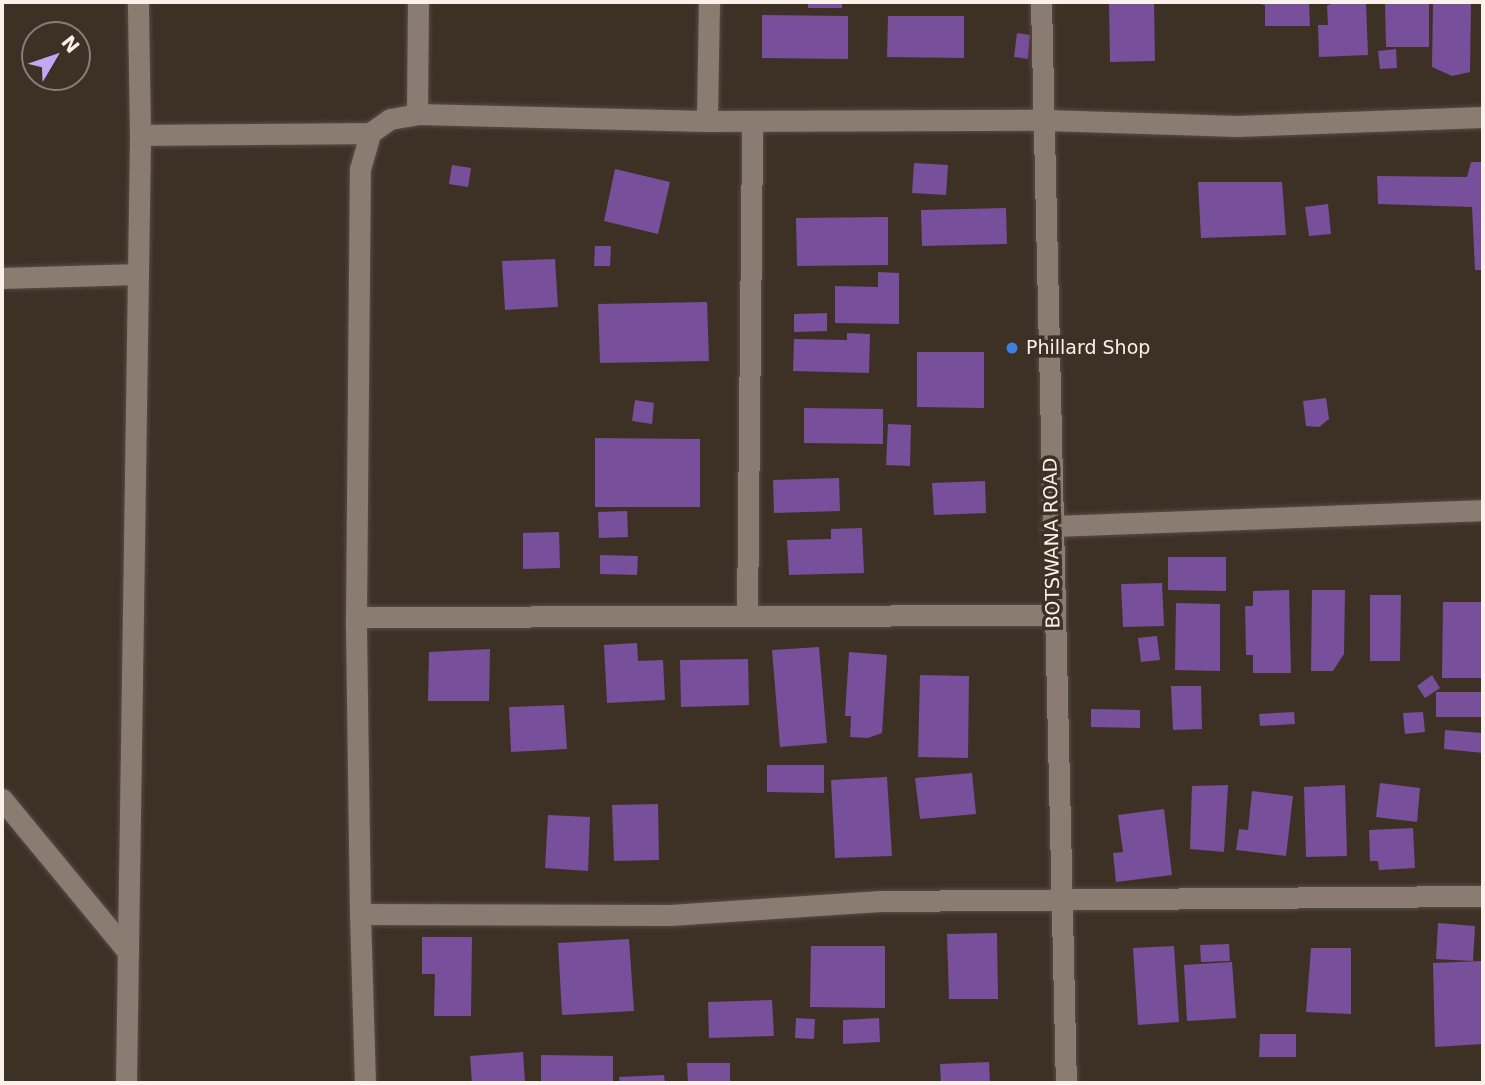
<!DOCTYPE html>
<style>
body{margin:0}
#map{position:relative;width:1485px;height:1085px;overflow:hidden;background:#3d3126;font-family:"DejaVu Sans",sans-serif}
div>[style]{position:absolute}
.building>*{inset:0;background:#774f9a}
.roads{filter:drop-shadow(0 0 2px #564d44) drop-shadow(0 0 2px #564d44)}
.street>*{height:21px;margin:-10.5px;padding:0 10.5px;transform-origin:10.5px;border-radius:10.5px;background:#8a7c70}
.secondary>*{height:21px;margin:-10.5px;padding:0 10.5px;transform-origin:10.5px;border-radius:10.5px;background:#8a7c70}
.dots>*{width:19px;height:19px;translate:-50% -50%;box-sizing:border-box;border:4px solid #3d3126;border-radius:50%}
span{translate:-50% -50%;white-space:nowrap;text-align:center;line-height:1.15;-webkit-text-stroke:7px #3d3126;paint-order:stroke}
.poi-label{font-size:19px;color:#f9f1ea}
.left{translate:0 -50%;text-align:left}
.street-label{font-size:19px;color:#f9f1ea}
.frame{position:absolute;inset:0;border:4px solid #f9f1ea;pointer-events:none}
.north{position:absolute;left:21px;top:21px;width:70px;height:70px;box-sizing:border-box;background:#3d3126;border:2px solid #887e74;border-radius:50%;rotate:51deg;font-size:19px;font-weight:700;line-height:28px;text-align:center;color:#f9f1ea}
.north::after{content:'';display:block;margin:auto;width:24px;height:32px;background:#bfa8f4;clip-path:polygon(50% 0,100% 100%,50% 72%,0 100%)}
</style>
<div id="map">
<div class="building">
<i style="clip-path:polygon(808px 2px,842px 2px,842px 8px,808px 8px)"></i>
<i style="clip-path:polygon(1109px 2px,1154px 2px,1155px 61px,1110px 62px)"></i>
<i style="clip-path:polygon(1249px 2px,1309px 2px,1310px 26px,1265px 26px,1265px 5px)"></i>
<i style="clip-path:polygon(1334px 2px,1366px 2px,1368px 55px,1319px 57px,1318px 25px,1328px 25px,1327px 6px)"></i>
<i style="clip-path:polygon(1385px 2px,1429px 2px,1429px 47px,1386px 47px)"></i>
<i style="clip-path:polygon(1433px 2px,1471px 2px,1470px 72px,1452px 76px,1432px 67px)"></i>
<i style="clip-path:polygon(762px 15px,848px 16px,848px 59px,762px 58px)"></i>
<i style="clip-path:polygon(888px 16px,964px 16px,964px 58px,887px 57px)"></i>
<i style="clip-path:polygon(1017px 33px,1030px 35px,1028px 59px,1014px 57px)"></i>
<i style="clip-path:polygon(1396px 49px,1397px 68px,1380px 69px,1378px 51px)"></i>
<i style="clip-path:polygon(1471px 162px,1483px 162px,1483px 270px,1475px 270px,1472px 207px,1378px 204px,1377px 176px,1467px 177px)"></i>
<i style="clip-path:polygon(914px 163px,948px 165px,946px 195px,912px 193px)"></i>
<i style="clip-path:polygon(452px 165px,471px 168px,468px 187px,449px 184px)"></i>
<i style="clip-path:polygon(615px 169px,670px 182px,658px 234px,604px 221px)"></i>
<i style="clip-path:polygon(1198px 182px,1282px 182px,1286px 235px,1201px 238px)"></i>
<i style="clip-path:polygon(1328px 204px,1331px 234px,1309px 236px,1305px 207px)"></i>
<i style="clip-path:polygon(1006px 208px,1007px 244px,922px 246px,921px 210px)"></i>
<i style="clip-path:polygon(888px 217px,888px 265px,797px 266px,796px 218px)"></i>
<i style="clip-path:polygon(595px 246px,611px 246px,610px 266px,594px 266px)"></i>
<i style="clip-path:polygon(555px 259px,558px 307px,505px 310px,502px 261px)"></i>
<i style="clip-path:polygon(878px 272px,899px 273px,899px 324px,835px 323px,835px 286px,878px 287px)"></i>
<i style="clip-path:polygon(707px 302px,709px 361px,600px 363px,598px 304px)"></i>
<i style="clip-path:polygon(827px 313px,827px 331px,794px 332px,794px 314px)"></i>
<i style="clip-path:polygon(847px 333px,870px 334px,869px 373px,793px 371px,794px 339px,847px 340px)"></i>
<i style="clip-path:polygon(917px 352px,984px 352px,984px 408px,917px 407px)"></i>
<i style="clip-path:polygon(1326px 398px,1329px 419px,1319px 427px,1306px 426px,1303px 401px)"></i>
<i style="clip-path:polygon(635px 400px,654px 403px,652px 424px,632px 421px)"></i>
<i style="clip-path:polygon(804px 408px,883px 409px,883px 444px,804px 443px)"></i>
<i style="clip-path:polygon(888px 424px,911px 425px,910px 466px,886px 465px)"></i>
<i style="clip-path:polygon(595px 438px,700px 439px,700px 507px,595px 507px)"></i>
<i style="clip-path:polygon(839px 478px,840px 511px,774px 513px,773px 480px)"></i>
<i style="clip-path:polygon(985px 481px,986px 513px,934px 515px,932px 483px)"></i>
<i style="clip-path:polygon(627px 511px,628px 537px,599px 538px,598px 512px)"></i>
<i style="clip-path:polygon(862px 528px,864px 573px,789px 575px,787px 540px,831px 539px,831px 529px)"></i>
<i style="clip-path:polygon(559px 532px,560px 568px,523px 569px,523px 533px)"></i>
<i style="clip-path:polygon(600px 555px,638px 556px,637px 575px,600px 574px)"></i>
<i style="clip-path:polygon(1168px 557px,1226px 557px,1226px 591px,1168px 590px)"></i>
<i style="clip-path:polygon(1162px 583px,1164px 626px,1123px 627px,1121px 584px)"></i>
<i style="clip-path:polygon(1289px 590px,1291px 673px,1253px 673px,1253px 655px,1246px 655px,1245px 606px,1253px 606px,1253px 591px)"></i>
<i style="clip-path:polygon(1312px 590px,1345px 590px,1344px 654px,1333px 671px,1311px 671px)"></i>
<i style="clip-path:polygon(1370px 595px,1401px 595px,1400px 661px,1370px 661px)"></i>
<i style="clip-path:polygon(1443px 602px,1482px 602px,1482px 678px,1442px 678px)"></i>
<i style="clip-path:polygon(1176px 603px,1220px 604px,1220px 671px,1175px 670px)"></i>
<i style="clip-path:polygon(1157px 636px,1160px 660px,1141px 662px,1138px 638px)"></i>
<i style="clip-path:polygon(637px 643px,638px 661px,663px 660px,665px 700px,607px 703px,604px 645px)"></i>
<i style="clip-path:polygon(819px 647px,827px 743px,780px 747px,772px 650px)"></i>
<i style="clip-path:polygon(490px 649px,489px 701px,428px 701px,429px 652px)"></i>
<i style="clip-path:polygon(849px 652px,887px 655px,882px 733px,868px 738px,850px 737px,851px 716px,845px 716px)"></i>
<i style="clip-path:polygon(748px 659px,749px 705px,681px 707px,680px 660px)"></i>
<i style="clip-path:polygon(920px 675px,969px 676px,968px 758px,918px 757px)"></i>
<i style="clip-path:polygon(1432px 675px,1440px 688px,1425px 698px,1417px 686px)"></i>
<i style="clip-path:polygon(1171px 686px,1201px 686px,1202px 729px,1173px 730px)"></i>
<i style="clip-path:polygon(1436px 692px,1483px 692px,1483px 717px,1436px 717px)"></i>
<i style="clip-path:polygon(564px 705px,567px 749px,511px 752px,509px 707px)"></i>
<i style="clip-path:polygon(1091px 709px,1140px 710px,1140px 728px,1091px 727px)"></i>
<i style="clip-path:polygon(1294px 712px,1295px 724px,1260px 726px,1259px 714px)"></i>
<i style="clip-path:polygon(1423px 712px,1425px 732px,1405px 734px,1403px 713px)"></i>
<i style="clip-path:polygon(1445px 730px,1483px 733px,1483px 753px,1444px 749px)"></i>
<i style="clip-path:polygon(767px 765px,824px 765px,824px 793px,767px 792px)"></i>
<i style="clip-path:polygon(972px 773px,976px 814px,920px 819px,915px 778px)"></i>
<i style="clip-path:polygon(887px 777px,892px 856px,835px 858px,831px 780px)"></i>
<i style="clip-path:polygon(1380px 783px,1420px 788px,1417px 822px,1376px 817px)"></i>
<i style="clip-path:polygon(1228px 785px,1224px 852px,1190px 849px,1192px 786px)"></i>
<i style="clip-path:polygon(1345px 785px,1347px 856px,1306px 857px,1304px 787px)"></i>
<i style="clip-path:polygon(1252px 791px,1293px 796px,1286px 856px,1236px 850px,1239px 829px,1248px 830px)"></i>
<i style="clip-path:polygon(658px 804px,659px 860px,614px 861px,612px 805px)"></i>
<i style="clip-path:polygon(1164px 809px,1172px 875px,1116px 882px,1113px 853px,1123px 852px,1118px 815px)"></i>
<i style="clip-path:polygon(548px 815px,590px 817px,588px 871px,545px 868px)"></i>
<i style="clip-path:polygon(1413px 828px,1415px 868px,1379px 870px,1378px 861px,1370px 861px,1369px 830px)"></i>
<i style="clip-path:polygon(1438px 923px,1475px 926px,1473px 961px,1436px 959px)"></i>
<i style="clip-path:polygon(997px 933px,998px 999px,949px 999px,947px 934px)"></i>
<i style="clip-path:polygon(422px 937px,472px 937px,471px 1016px,434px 1016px,435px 974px,422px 974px)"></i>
<i style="clip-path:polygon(629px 939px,634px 1011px,562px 1015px,558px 943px)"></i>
<i style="clip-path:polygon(1229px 944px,1230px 961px,1201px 962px,1200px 945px)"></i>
<i style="clip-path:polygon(811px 946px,885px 946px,885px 1008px,810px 1007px)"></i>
<i style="clip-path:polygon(1174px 946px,1179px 1022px,1138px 1025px,1133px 948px)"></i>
<i style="clip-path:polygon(1311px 948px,1351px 948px,1351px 1014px,1306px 1012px)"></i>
<i style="clip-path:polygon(1483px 961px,1483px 1044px,1435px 1047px,1433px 963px)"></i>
<i style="clip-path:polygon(1232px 962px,1236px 1018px,1187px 1021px,1184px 965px)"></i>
<i style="clip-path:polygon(772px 1000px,774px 1036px,709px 1038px,708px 1002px)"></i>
<i style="clip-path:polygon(796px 1018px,815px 1019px,814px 1039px,795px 1038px)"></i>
<i style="clip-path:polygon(879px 1018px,880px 1042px,843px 1044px,843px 1020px)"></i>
<i style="clip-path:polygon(1260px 1034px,1296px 1034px,1296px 1057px,1259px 1057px)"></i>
<i style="clip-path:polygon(523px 1052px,525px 1083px,472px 1083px,470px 1056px)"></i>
<i style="clip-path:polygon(541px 1055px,613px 1056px,613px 1083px,541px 1083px)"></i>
<i style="clip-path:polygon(989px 1062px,990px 1083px,941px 1083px,940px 1064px)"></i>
<i style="clip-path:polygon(687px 1063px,730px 1063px,730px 1083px,688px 1083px)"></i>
<i style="clip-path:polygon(664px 1075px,665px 1083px,620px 1083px,619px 1077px)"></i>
</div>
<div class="roads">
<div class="street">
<i style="left:709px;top:2px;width:119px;rotate:91deg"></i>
<i style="left:707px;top:121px;width:338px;rotate:-0.2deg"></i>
<i style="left:1045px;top:120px;width:192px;rotate:1.8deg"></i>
<i style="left:1237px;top:126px;width:246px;rotate:-2.1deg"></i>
<i style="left:417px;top:114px;width:112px;rotate:-89.5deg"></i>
<i style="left:140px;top:135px;width:230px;rotate:-0.5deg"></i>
<i style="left:2px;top:278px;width:136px;rotate:-1.7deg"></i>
<i style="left:1051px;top:526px;width:432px;rotate:-2.1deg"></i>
<i style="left:747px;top:616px;width:493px;rotate:-89.4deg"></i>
<i style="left:356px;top:617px;width:697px;rotate:-0.16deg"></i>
<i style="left:2px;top:799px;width:198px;rotate:50.5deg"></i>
<i style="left:360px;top:914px;width:297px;rotate:-90.8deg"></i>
<i style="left:356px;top:617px;width:448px;rotate:-89.5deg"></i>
<i style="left:360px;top:169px;width:37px;rotate:-74deg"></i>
<i style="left:370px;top:133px;width:24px;rotate:-35deg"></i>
<i style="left:390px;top:119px;width:27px;rotate:-10deg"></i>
<i style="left:417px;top:114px;width:290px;rotate:1.4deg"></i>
<i style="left:126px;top:1083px;width:948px;rotate:-89.15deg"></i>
<i style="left:140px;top:135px;width:133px;rotate:-90.9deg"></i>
<i style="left:365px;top:1083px;width:169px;rotate:-91.7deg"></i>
<i style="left:360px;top:914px;width:310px;rotate:0.2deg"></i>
<i style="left:670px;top:915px;width:211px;rotate:-3.8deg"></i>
<i style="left:881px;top:901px;width:602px;rotate:-0.48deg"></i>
</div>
<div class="secondary">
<i style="left:1041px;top:2px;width:1081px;rotate:88.68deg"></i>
</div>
</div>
<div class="dots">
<i style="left:1012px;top:348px;background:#3f7fe0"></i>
</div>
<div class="poi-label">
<span class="left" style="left:1026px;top:348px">Phillard Shop</span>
</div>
<div class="street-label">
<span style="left:1052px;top:543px;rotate:-91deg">BOTSWANA ROAD</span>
</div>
<div class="frame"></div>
<div class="north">N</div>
</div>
